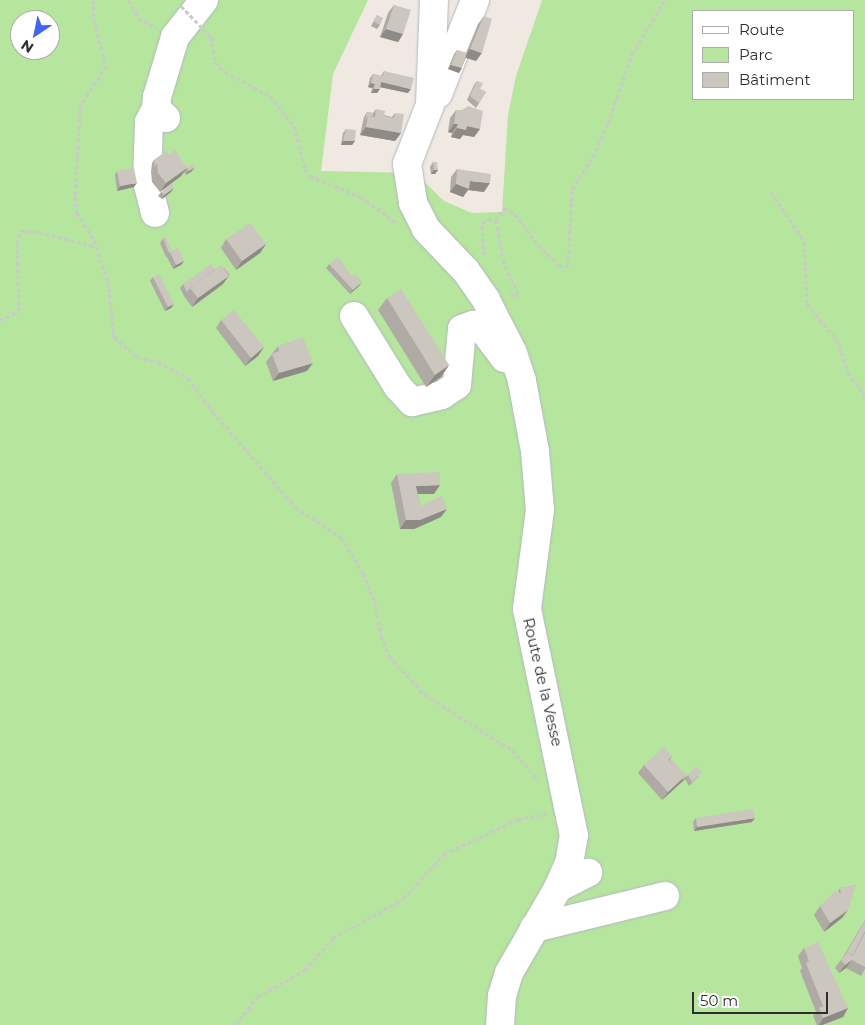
<!DOCTYPE html>
<meta charset="utf-8">
<style>
body{margin:0}
#map{position:relative;width:865px;height:1025px;overflow:hidden;background:#efe9e1;font-family:Montserrat,sans-serif}
div>[style]{position:absolute}
.green>*{inset:0;background:#b6e59e}
.path>*{height:3px;margin-top:-1.5px;transform-origin:0;background:repeating-linear-gradient(90deg,#c9c9c9 0 4px,transparent 0 6.5px)}
.roads{filter:drop-shadow(0 0 1px #b4b7c1) drop-shadow(0 0 1px #b4b7c1)}
.minor>*{height:28px;margin:-14px;padding:0 14px;transform-origin:14px;border-radius:14px;background:#fff}
.path-bridge>*{height:3px;margin-top:-1.5px;transform-origin:0;background:repeating-linear-gradient(90deg,#c9c9c9 0 4px,transparent 0 6.5px)}
.wall>*{inset:0;background:#afaba4}
.shaded-wall>*{inset:0;background:#8e8b86}
.building>*{inset:0;background:#cbc7bf}
span{translate:-50% -50%;white-space:nowrap;text-align:center;line-height:1.15;-webkit-text-stroke:5px #fff;paint-order:stroke}
.street-label{font-size:15px;color:#2e2e2e}
.legend{position:absolute;left:692px;top:10px;width:162px;height:90px;box-sizing:border-box;background:#fff;border:1px solid #ababab;margin:0;padding:6px 9px;list-style:none;font-size:15px;color:#2e2e2e}
.legend li{display:flex;align-items:center;gap:10px;height:25px}
.legend b{width:25px;border:1px solid #ababab}
.north{position:absolute;left:10px;top:10px;width:50px;height:50px;box-sizing:border-box;background:#fff;border:1px solid #ababab;border-radius:50%;rotate:214deg;font-size:14px;font-weight:700;line-height:20px;text-align:center;color:#2e2e2e}
.north::after{content:'';display:block;margin:auto;width:18px;height:22px;background:#4264fb;clip-path:polygon(50% 0,100% 100%,50% 72%,0 100%)}
.scale{position:absolute;left:692px;top:992px;width:136px;height:22px;box-sizing:border-box;border:2px solid #2e2e2e;border-top:0;padding-left:6px;font-size:15px;line-height:18px;white-space:nowrap;color:#2e2e2e;-webkit-text-stroke:4px #fff;paint-order:stroke}
</style>
<div id="map">
<div class="green">
<i style="clip-path:polygon(evenodd,0 0,368px 0,333px 74px,321px 171px,415px 173px,444px 201px,472px 213px,502px 212px,508px 115px,516px 76px,542px 0,865px 0,865px 1025px,0 1025px,0 0,694px 11px,854px 11px,854px 99px,694px 99px,694px 11px,0 0,20px 20px,50px 20px,50px 50px,20px 50px,20px 20px)"></i>
</div>
<div class="path">
<i style="left:93px;top:0;width:21px;rotate:87deg"></i>
<i style="left:94px;top:21px;width:47px;rotate:75.1deg"></i>
<i style="left:106px;top:66px;width:48px;rotate:123deg"></i>
<i style="left:80px;top:106px;width:97px;rotate:93deg"></i>
<i style="left:75px;top:203px;width:10px;rotate:79deg"></i>
<i style="left:77px;top:213px;width:32px;rotate:58deg"></i>
<i style="left:94px;top:240px;width:44px;rotate:71.6deg"></i>
<i style="left:108px;top:282px;width:55px;rotate:83.8deg"></i>
<i style="left:114px;top:337px;width:30px;rotate:41deg"></i>
<i style="left:137px;top:357px;width:22px;rotate:13deg"></i>
<i style="left:158px;top:362px;width:34px;rotate:28deg"></i>
<i style="left:188px;top:378px;width:42px;rotate:53.7deg"></i>
<i style="left:213px;top:412px;width:125px;rotate:49.2deg"></i>
<i style="left:295px;top:507px;width:55px;rotate:33.1deg"></i>
<i style="left:341px;top:537px;width:42px;rotate:58.6deg"></i>
<i style="left:363px;top:573px;width:31px;rotate:68deg"></i>
<i style="left:375px;top:602px;width:35px;rotate:80deg"></i>
<i style="left:381px;top:636px;width:22px;rotate:68deg"></i>
<i style="left:389px;top:656px;width:53px;rotate:47.3deg"></i>
<i style="left:425px;top:695px;width:103px;rotate:32.3deg"></i>
<i style="left:512px;top:750px;width:41px;rotate:48.9deg"></i>
<i style="left:129px;top:0;width:20px;rotate:63deg"></i>
<i style="left:138px;top:18px;width:21px;rotate:28deg"></i>
<i style="left:211px;top:37px;width:25px;rotate:81deg"></i>
<i style="left:215px;top:62px;width:14px;rotate:45deg"></i>
<i style="left:225px;top:72px;width:51px;rotate:28.1deg"></i>
<i style="left:270px;top:96px;width:38px;rotate:51deg"></i>
<i style="left:294px;top:126px;width:44px;rotate:75.7deg"></i>
<i style="left:305px;top:169px;width:9px;rotate:54deg"></i>
<i style="left:310px;top:176px;width:55px;rotate:22.4deg"></i>
<i style="left:361px;top:197px;width:44px;rotate:35.8deg"></i>
<i style="left:771px;top:192px;width:59px;rotate:56deg"></i>
<i style="left:804px;top:241px;width:63px;rotate:87.3deg"></i>
<i style="left:807px;top:304px;width:47px;rotate:50.2deg"></i>
<i style="left:837px;top:340px;width:34px;rotate:71deg"></i>
<i style="left:848px;top:372px;width:29px;rotate:54deg"></i>
<i style="left:496px;top:220px;width:41px;rotate:80.1deg"></i>
<i style="left:503px;top:260px;width:37px;rotate:66deg"></i>
<i style="left:518px;top:294px;width:4px;rotate:153deg"></i>
<i style="left:514px;top:296px;width:7px;rotate:-146deg"></i>
<i style="left:484px;top:255px;width:31px;rotate:-94deg"></i>
<i style="left:482px;top:224px;width:8px;rotate:-40deg"></i>
<i style="left:488px;top:219px;width:8px;rotate:7deg"></i>
<i style="left:496px;top:220px;width:14px;rotate:-56deg"></i>
<i style="left:504px;top:208px;width:13px;rotate:29deg"></i>
<i style="left:515px;top:214px;width:39px;rotate:53deg"></i>
<i style="left:538px;top:245px;width:30px;rotate:44deg"></i>
<i style="left:560px;top:266px;width:8px"></i>
<i style="left:568px;top:266px;width:77px;rotate:-87deg"></i>
<i style="left:572px;top:189px;width:38px;rotate:-57deg"></i>
<i style="left:593px;top:157px;width:37px;rotate:-66deg"></i>
<i style="left:608px;top:123px;width:73px;rotate:-70.8deg"></i>
<i style="left:632px;top:54px;width:63px;rotate:-58.6deg"></i>
<i style="left:0;top:320px;width:21px;rotate:-25deg"></i>
<i style="left:19px;top:311px;width:67px;rotate:-91.7deg"></i>
<i style="left:17px;top:244px;width:14px;rotate:-73deg"></i>
<i style="left:21px;top:231px;width:18px;rotate:3deg"></i>
<i style="left:39px;top:232px;width:59px;rotate:14.7deg"></i>
<i style="left:236px;top:1025px;width:35px;rotate:-53deg"></i>
<i style="left:257px;top:997px;width:55px;rotate:-29.4deg"></i>
<i style="left:305px;top:970px;width:43px;rotate:-48.8deg"></i>
<i style="left:333px;top:938px;width:80px;rotate:-29.1deg"></i>
<i style="left:403px;top:899px;width:61px;rotate:-47.7deg"></i>
<i style="left:444px;top:854px;width:82px;rotate:-25.3deg"></i>
<i style="left:518px;top:819px;width:29px;rotate:-10deg"></i>
</div>
<div class="roads">
<div class="minor">
<i style="left:434px;top:0;width:105px;rotate:92.2deg"></i>
<i style="left:430px;top:105px;width:63px;rotate:111.3deg"></i>
<i style="left:407px;top:164px;width:39px;rotate:81deg"></i>
<i style="left:413px;top:203px;width:29px;rotate:63deg"></i>
<i style="left:426px;top:229px;width:58px;rotate:46.4deg"></i>
<i style="left:466px;top:271px;width:35px;rotate:55deg"></i>
<i style="left:486px;top:300px;width:59px;rotate:63deg"></i>
<i style="left:513px;top:353px;width:29px;rotate:72deg"></i>
<i style="left:522px;top:381px;width:71px;rotate:79.5deg"></i>
<i style="left:535px;top:451px;width:59px;rotate:85.2deg"></i>
<i style="left:540px;top:510px;width:100px;rotate:97.5deg"></i>
<i style="left:527px;top:609px;width:231px;rotate:78.3deg"></i>
<i style="left:574px;top:835px;width:28px;rotate:100deg"></i>
<i style="left:569px;top:863px;width:27px;rotate:114deg"></i>
<i style="left:558px;top:888px;width:98px;rotate:120deg"></i>
<i style="left:509px;top:973px;width:24px;rotate:107deg"></i>
<i style="left:502px;top:996px;width:29px;rotate:94deg"></i>
<i style="left:438px;top:94px;width:101px;rotate:-68.5deg"></i>
<i style="left:166px;top:118px;width:14px;rotate:-135deg"></i>
<i style="left:156px;top:108px;width:11px;rotate:-85deg"></i>
<i style="left:157px;top:97px;width:63px;rotate:-73.3deg"></i>
<i style="left:175px;top:37px;width:47px;rotate:-51.9deg"></i>
<i style="left:155px;top:213px;width:32px;rotate:-104deg"></i>
<i style="left:147px;top:182px;width:60px;rotate:-88.1deg"></i>
<i style="left:149px;top:122px;width:16px;rotate:-63deg"></i>
<i style="left:354px;top:316px;width:84px;rotate:58.2deg"></i>
<i style="left:398px;top:387px;width:21px;rotate:47deg"></i>
<i style="left:412px;top:402px;width:31px;rotate:-13deg"></i>
<i style="left:442px;top:395px;width:18px;rotate:-34deg"></i>
<i style="left:457px;top:385px;width:56px;rotate:-84.9deg"></i>
<i style="left:462px;top:329px;width:12px;rotate:-20deg"></i>
<i style="left:473px;top:325px;width:13px;rotate:29deg"></i>
<i style="left:484px;top:331px;width:34px;rotate:53deg"></i>
<i style="left:558px;top:888px;width:34px;rotate:-27deg"></i>
<i style="left:534px;top:928px;width:135px;rotate:-13.7deg"></i>
</div>
</div>
<div class="path-bridge">
<i style="left:181px;top:6px;width:43px;rotate:45.9deg"></i>
</div>
<div class="wall">
<i style="clip-path:polygon(394px 5px,403px 34px,398px 42px,380px 37px,388px 13px)"></i>
<i style="clip-path:polygon(377px 15px,380px 25px,377px 29px,371px 26px)"></i>
<i style="clip-path:polygon(484px 16px,476px 61px,466px 58px,459px 73px,448px 69px,454px 54px,457px 50px,466px 53px,478px 24px)"></i>
<i style="clip-path:polygon(384px 71px,408px 93px,380px 87px,377px 93px,371px 93px,372px 88px,368px 87px,370px 78px,373px 74px,381px 76px)"></i>
<i style="clip-path:polygon(477px 81px,480px 89px,486px 92px,476px 108px,467px 100px,474px 85px)"></i>
<i style="clip-path:polygon(376px 109px,384px 115px,392px 117px,395px 113px,401px 133px,395px 141px,360px 135px,364px 117px,367px 112px,373px 113px)"></i>
<i style="clip-path:polygon(456px 110px,480px 129px,474px 137px,463px 135px,460px 139px,451px 137px,452px 133px,448px 132px,450px 118px)"></i>
<i style="clip-path:polygon(346px 129px,355px 141px,352px 145px,341px 145px,343px 133px)"></i>
<i style="clip-path:polygon(169px 155px,192px 171px,186px 175px,184px 172px,181px 176px,160px 192px,152px 182px,151px 172px,152px 163px,155px 159px)"></i>
<i style="clip-path:polygon(433px 162px,438px 170px,435px 174px,431px 174px,430px 167px)"></i>
<i style="clip-path:polygon(457px 169px,484px 192px,468px 190px,463px 197px,450px 192px,451px 177px)"></i>
<i style="clip-path:polygon(117px 171px,134px 187px,117px 191px,115px 175px)"></i>
<i style="clip-path:polygon(161px 192px,171px 192px,162px 199px,158px 196px)"></i>
<i style="clip-path:polygon(163px 238px,172px 252px,184px 261px,181px 265px,173px 269px,167px 257px,166px 257px,160px 243px)"></i>
<i style="clip-path:polygon(226px 239px,266px 244px,260px 253px,236px 270px,221px 248px)"></i>
<i style="clip-path:polygon(329px 264px,352px 276px,359px 286px,350px 294px,326px 268px)"></i>
<i style="clip-path:polygon(224px 268px,230px 274px,223px 284px,192px 307px,184px 296px,180px 288px,183px 284px,215px 269px)"></i>
<i style="clip-path:polygon(153px 277px,171px 308px,165px 311px,150px 281px)"></i>
<i style="clip-path:polygon(387px 298px,449px 365px,441px 377px,426px 387px,378px 310px)"></i>
<i style="clip-path:polygon(221px 320px,264px 347px,258px 356px,245px 366px,216px 328px)"></i>
<i style="clip-path:polygon(278px 346px,307px 371px,273px 381px,266px 362px)"></i>
<i style="clip-path:polygon(397px 474px,434px 494px,418px 494px,420px 506px,441px 517px,414px 529px,400px 529px,391px 483px)"></i>
<i style="clip-path:polygon(672px 756px,670px 760px,687px 776px,684px 780px,662px 800px,638px 773px,644px 765px)"></i>
<i style="clip-path:polygon(688px 775px,699px 776px,689px 786px,685px 779px)"></i>
<i style="clip-path:polygon(696px 818px,752px 822px,694px 831px,693px 822px)"></i>
<i style="clip-path:polygon(856px 885px,842px 918px,824px 932px,814px 915px,820px 906px,838px 892px,840px 888px)"></i>
<i style="clip-path:polygon(865px 920px,865px 969px,861px 976px,846px 968px,839px 973px,835px 968px,843px 957px)"></i>
<i style="clip-path:polygon(804px 948px,848px 1008px,843px 1017px,822px 1025px,817px 1025px,813px 1016px,816px 1012px,800px 971px,802px 968px,798px 956px)"></i>
</div>
<div class="shaded-wall">
<i style="clip-path:polygon(386px 29px,403px 34px,398px 42px,380px 37px)"></i>
<i style="clip-path:polygon(470px 49px,482px 53px,476px 61px,464px 57px)"></i>
<i style="clip-path:polygon(451px 65px,462px 68px,459px 73px,448px 69px)"></i>
<i style="clip-path:polygon(381px 82px,411px 89px,408px 93px,379px 87px)"></i>
<i style="clip-path:polygon(371px 83px,375px 84px,372px 88px,368px 87px)"></i>
<i style="clip-path:polygon(374px 89px,380px 89px,377px 93px,371px 93px)"></i>
<i style="clip-path:polygon(454px 124px,458px 124px,452px 133px,448px 132px)"></i>
<i style="clip-path:polygon(467px 126px,480px 129px,474px 137px,463px 135px,460px 139px,451px 137px,457px 128px)"></i>
<i style="clip-path:polygon(366px 127px,401px 133px,395px 141px,360px 135px)"></i>
<i style="clip-path:polygon(343px 141px,355px 141px,352px 145px,341px 145px)"></i>
<i style="clip-path:polygon(195px 167px,192px 171px,186px 175px,189px 171px)"></i>
<i style="clip-path:polygon(187px 168px,181px 176px,160px 192px,166px 183px)"></i>
<i style="clip-path:polygon(434px 170px,438px 170px,435px 174px,431px 174px)"></i>
<i style="clip-path:polygon(470px 181px,490px 183px,484px 192px,468px 190px,463px 197px,450px 192px,456px 184px)"></i>
<i style="clip-path:polygon(137px 183px,134px 187px,117px 191px,120px 186px)"></i>
<i style="clip-path:polygon(174px 188px,171px 192px,162px 199px,164px 195px)"></i>
<i style="clip-path:polygon(266px 244px,260px 253px,236px 270px,242px 261px)"></i>
<i style="clip-path:polygon(184px 261px,181px 265px,173px 269px,176px 265px)"></i>
<i style="clip-path:polygon(230px 274px,223px 284px,192px 307px,198px 298px)"></i>
<i style="clip-path:polygon(362px 282px,359px 286px,350px 294px,353px 290px)"></i>
<i style="clip-path:polygon(174px 304px,171px 308px,165px 311px,168px 307px)"></i>
<i style="clip-path:polygon(264px 347px,258px 356px,245px 366px,251px 358px)"></i>
<i style="clip-path:polygon(313px 363px,307px 371px,273px 381px,279px 373px)"></i>
<i style="clip-path:polygon(449px 365px,441px 377px,426px 387px,435px 375px)"></i>
<i style="clip-path:polygon(440px 485px,434px 494px,410px 494px,416px 486px)"></i>
<i style="clip-path:polygon(447px 509px,441px 517px,414px 529px,400px 529px,406px 520px)"></i>
<i style="clip-path:polygon(687px 776px,684px 780px,662px 800px,668px 792px,684px 777px)"></i>
<i style="clip-path:polygon(755px 818px,752px 822px,694px 831px,697px 827px)"></i>
<i style="clip-path:polygon(848px 910px,842px 918px,824px 932px,830px 923px)"></i>
<i style="clip-path:polygon(852px 960px,846px 968px,839px 973px,845px 965px)"></i>
<i style="clip-path:polygon(848px 1008px,843px 1017px,822px 1025px,819px 1025px,823px 1018px)"></i>
</div>
<div class="building">
<i style="clip-path:polygon(394px 5px,411px 10px,403px 34px,386px 29px)"></i>
<i style="clip-path:polygon(377px 15px,383px 18px,380px 25px,374px 22px)"></i>
<i style="clip-path:polygon(484px 16px,492px 19px,482px 53px,470px 49px)"></i>
<i style="clip-path:polygon(457px 50px,467px 53px,462px 68px,451px 65px)"></i>
<i style="clip-path:polygon(384px 71px,414px 78px,411px 89px,381px 82px,380px 89px,374px 89px,375px 84px,371px 83px,373px 74px,383px 76px)"></i>
<i style="clip-path:polygon(477px 81px,483px 83px,480px 89px,486px 92px,479px 103px,470px 96px)"></i>
<i style="clip-path:polygon(468px 106px,483px 111px,480px 129px,467px 126px,466px 130px,457px 128px,458px 124px,454px 124px,456px 110px,462px 110px)"></i>
<i style="clip-path:polygon(376px 109px,385px 111px,384px 116px,394px 118px,395px 113px,404px 114px,401px 133px,366px 127px,368px 116px,375px 117px)"></i>
<i style="clip-path:polygon(367px 112px,373px 113px,373px 116px,368px 116px,365px 120px)"></i>
<i style="clip-path:polygon(346px 129px,356px 130px,355px 141px,343px 141px)"></i>
<i style="clip-path:polygon(175px 150px,187px 168px,166px 183px,158px 173px,157px 163px)"></i>
<i style="clip-path:polygon(166px 151px,169px 155px,157px 163px,154px 167px,155px 159px)"></i>
<i style="clip-path:polygon(433px 162px,437px 162px,438px 170px,434px 170px)"></i>
<i style="clip-path:polygon(193px 164px,195px 167px,189px 171px,187px 168px)"></i>
<i style="clip-path:polygon(134px 168px,137px 183px,120px 186px,117px 171px)"></i>
<i style="clip-path:polygon(457px 169px,491px 174px,490px 183px,470px 181px,469px 189px,456px 184px)"></i>
<i style="clip-path:polygon(172px 184px,174px 188px,164px 195px,161px 192px)"></i>
<i style="clip-path:polygon(250px 223px,266px 244px,242px 261px,226px 239px)"></i>
<i style="clip-path:polygon(166px 237px,172px 252px,169px 253px,163px 238px)"></i>
<i style="clip-path:polygon(178px 248px,184px 261px,176px 265px,170px 252px)"></i>
<i style="clip-path:polygon(338px 257px,352px 276px,355px 274px,362px 282px,353px 290px,329px 264px)"></i>
<i style="clip-path:polygon(211px 264px,215px 269px,190px 288px,187px 292px,183px 284px)"></i>
<i style="clip-path:polygon(221px 265px,229px 276px,198px 298px,190px 288px)"></i>
<i style="clip-path:polygon(225px 267px,230px 274px,229px 275px,224px 268px)"></i>
<i style="clip-path:polygon(159px 274px,174px 304px,168px 307px,153px 277px)"></i>
<i style="clip-path:polygon(401px 289px,449px 365px,435px 375px,387px 298px)"></i>
<i style="clip-path:polygon(234px 310px,264px 347px,251px 358px,221px 320px)"></i>
<i style="clip-path:polygon(303px 337px,313px 363px,279px 373px,272px 354px,279px 351px,278px 346px)"></i>
<i style="clip-path:polygon(440px 472px,440px 485px,416px 486px,420px 506px,442px 496px,447px 509px,420px 520px,406px 520px,397px 474px)"></i>
<i style="clip-path:polygon(664px 747px,672px 756px,668px 760px,684px 777px,668px 792px,644px 765px)"></i>
<i style="clip-path:polygon(671px 759px,687px 776px,681px 781px,684px 777px,669px 761px)"></i>
<i style="clip-path:polygon(696px 766px,702px 772px,692px 782px,688px 775px)"></i>
<i style="clip-path:polygon(753px 809px,755px 818px,697px 827px,696px 818px)"></i>
<i style="clip-path:polygon(856px 885px,848px 910px,830px 923px,820px 906px,835px 891px,841px 893px,840px 888px)"></i>
<i style="clip-path:polygon(865px 921px,865px 931px,853px 955px,847px 953px,845px 955px)"></i>
<i style="clip-path:polygon(865px 933px,865px 967px,852px 960px,845px 965px,841px 960px,847px 953px,853px 956px)"></i>
<i style="clip-path:polygon(818px 942px,848px 1008px,823px 1018px,819px 1008px,823px 1006px,806px 963px,809px 961px,804px 948px)"></i>
</div>
<div class="street-label">
<span style="left:543px;top:682px;rotate:77deg">Route de la Vesse</span>
</div>
<ul class="legend">
<li><b style="height:6px;background:#fff"></b>Route</li>
<li><b style="height:14px;background:#b6e59e"></b>Parc</li>
<li><b style="height:14px;background:#cbc7bf"></b>Bâtiment</li>
</ul>
<div class="north">N</div>
<div class="scale">50 m</div>
</div>
